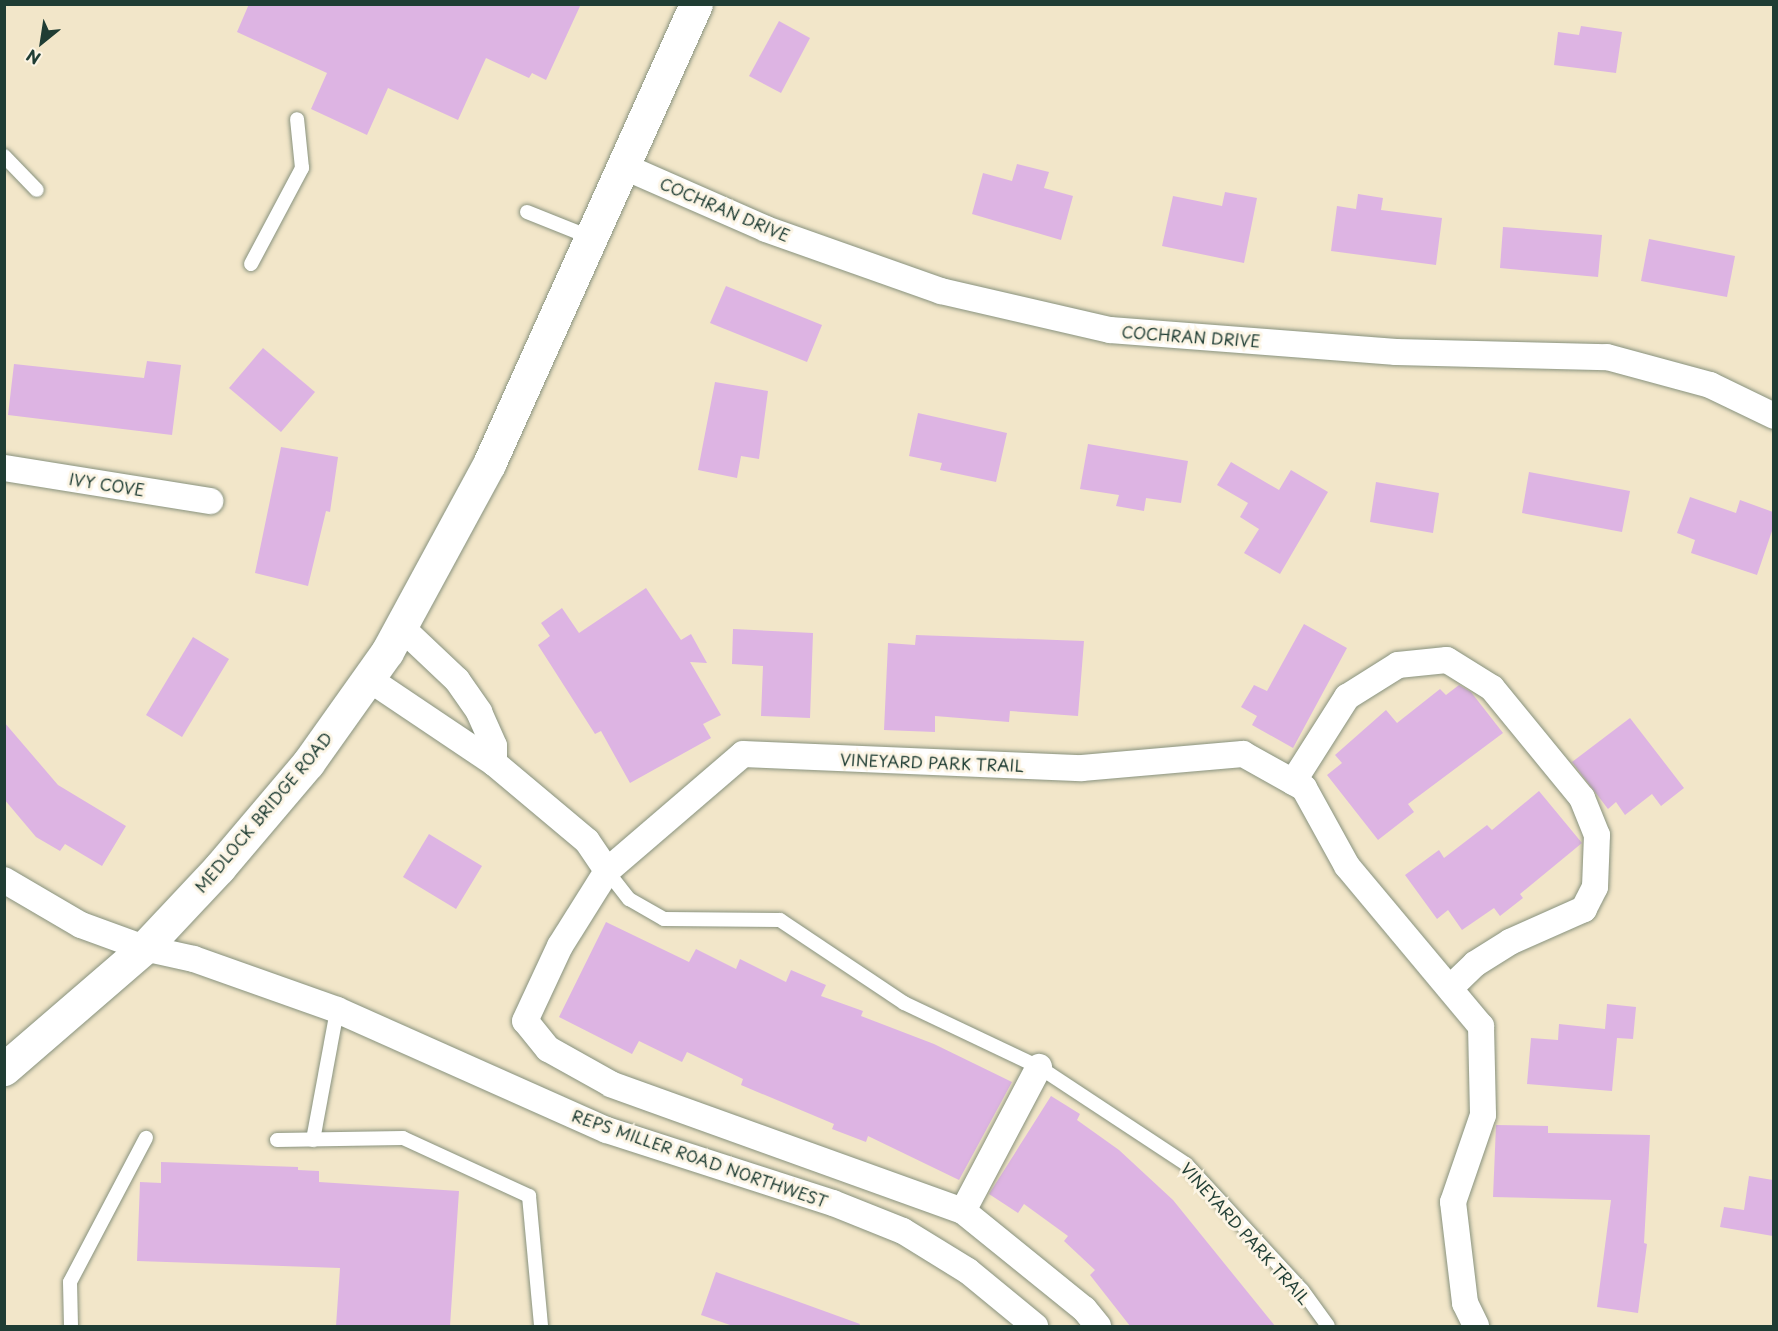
<!DOCTYPE html>
<style>
body{margin:0}
#map{position:relative;width:1778px;height:1331px;overflow:hidden;background:#f2e6c9;font-family:"Playpen Sans",sans-serif}
div>[style]{position:absolute}
.building>*{inset:0;background:#ddb4e3}
.roads{filter:drop-shadow(0 0 2px #88927e) drop-shadow(0 0 2px #88927e)}
.service>*{height:14px;margin:-7px;padding:0 7px;transform-origin:7px;border-radius:7px;background:#fff}
.minor>*{height:26px;margin:-13px;padding:0 13px;transform-origin:13px;border-radius:13px;background:#fff}
.tertiary>*{height:33px;margin:-16.5px;padding:0 16.5px;transform-origin:16.5px;border-radius:16.5px;background:#fff}
span{translate:-50% -50%;white-space:nowrap;text-align:center;line-height:1.15;-webkit-text-stroke:6px #fcf5e5;paint-order:stroke}
.street-label{font-size:16px;color:#1f3d34}
.frame{position:absolute;inset:0;border:6px solid #1f3d34;pointer-events:none}
.north{position:absolute;left:12px;top:12px;width:60px;height:60px;-webkit-text-stroke:4px #fcf5e5;paint-order:stroke;rotate:210deg;font-size:16px;font-weight:700;line-height:24px;text-align:center;color:#1f3d34}
.north::after{content:'';display:block;margin:auto;width:21px;height:27px;background:#1f3d34;clip-path:polygon(50% 0,100% 100%,50% 72%,0 100%)}
</style>
<div id="map">
<div class="building">
<i style="clip-path:polygon(249px 4px,581px 4px,546px 80px,532px 73px,529px 78px,486px 58px,458px 120px,388px 88px,367px 135px,311px 109px,327px 73px,237px 32px)"></i>
<i style="clip-path:polygon(779px 21px,810px 38px,781px 93px,749px 76px)"></i>
<i style="clip-path:polygon(1581px 26px,1622px 32px,1616px 73px,1554px 65px,1558px 32px,1579px 35px)"></i>
<i style="clip-path:polygon(1017px 164px,1049px 172px,1044px 188px,1073px 196px,1061px 240px,972px 214px,983px 173px,1012px 181px)"></i>
<i style="clip-path:polygon(1225px 192px,1257px 198px,1244px 263px,1162px 246px,1173px 196px,1222px 206px)"></i>
<i style="clip-path:polygon(1358px 194px,1383px 198px,1381px 210px,1442px 218px,1436px 265px,1331px 251px,1337px 206px,1356px 209px)"></i>
<i style="clip-path:polygon(1503px 227px,1602px 235px,1598px 277px,1500px 268px)"></i>
<i style="clip-path:polygon(1649px 239px,1735px 256px,1727px 297px,1641px 281px)"></i>
<i style="clip-path:polygon(726px 286px,822px 325px,807px 362px,710px 323px)"></i>
<i style="clip-path:polygon(263px 348px,315px 392px,281px 432px,229px 388px)"></i>
<i style="clip-path:polygon(147px 361px,181px 365px,172px 435px,8px 415px,14px 364px,144px 378px)"></i>
<i style="clip-path:polygon(715px 382px,768px 391px,759px 459px,741px 456px,737px 478px,698px 470px)"></i>
<i style="clip-path:polygon(918px 413px,1007px 433px,996px 482px,940px 470px,942px 463px,909px 456px)"></i>
<i style="clip-path:polygon(1088px 444px,1188px 461px,1181px 503px,1146px 498px,1144px 511px,1116px 506px,1119px 495px,1080px 489px)"></i>
<i style="clip-path:polygon(281px 447px,338px 457px,330px 512px,326px 511px,308px 586px,255px 573px)"></i>
<i style="clip-path:polygon(1231px 462px,1279px 490px,1291px 470px,1328px 492px,1280px 574px,1244px 553px,1259px 529px,1240px 517px,1248px 503px,1217px 485px)"></i>
<i style="clip-path:polygon(1529px 472px,1630px 491px,1622px 532px,1522px 513px)"></i>
<i style="clip-path:polygon(1376px 482px,1439px 493px,1433px 533px,1370px 522px)"></i>
<i style="clip-path:polygon(1690px 497px,1736px 513px,1740px 500px,1773px 512px,1773px 528px,1757px 575px,1691px 553px,1695px 540px,1677px 533px)"></i>
<i style="clip-path:polygon(646px 588px,681px 640px,691px 634px,707px 663px,690px 662px,721px 715px,703px 724px,711px 738px,630px 783px,601px 731px,595px 734px,538px 645px,550px 636px,541px 623px,562px 608px,579px 633px)"></i>
<i style="clip-path:polygon(1304px 624px,1347px 648px,1293px 748px,1252px 725px,1257px 716px,1241px 707px,1254px 685px,1267px 691px)"></i>
<i style="clip-path:polygon(733px 629px,813px 633px,810px 718px,761px 716px,763px 666px,732px 664px)"></i>
<i style="clip-path:polygon(916px 635px,1084px 641px,1078px 716px,1010px 711px,1009px 722px,935px 716px,935px 732px,884px 730px,888px 643px,915px 645px)"></i>
<i style="clip-path:polygon(193px 637px,229px 659px,182px 737px,146px 715px)"></i>
<i style="clip-path:polygon(1459px 685px,1471px 692px,1503px 733px,1408px 804px,1414px 812px,1378px 840px,1327px 775px,1342px 763px,1335px 755px,1386px 710px,1397px 723px,1440px 689px,1446px 695px)"></i>
<i style="clip-path:polygon(1630px 718px,1684px 788px,1661px 806px,1652px 794px,1625px 815px,1616px 802px,1608px 809px,1572px 762px)"></i>
<i style="clip-path:polygon(4px 722px,58px 785px,126px 826px,102px 866px,65px 844px,60px 851px,36px 837px,4px 799px)"></i>
<i style="clip-path:polygon(1539px 791px,1582px 843px,1520px 894px,1523px 898px,1500px 916px,1494px 908px,1462px 930px,1448px 910px,1437px 919px,1405px 875px,1439px 850px,1444px 858px,1487px 825px,1492px 830px)"></i>
<i style="clip-path:polygon(429px 834px,482px 866px,456px 909px,403px 877px)"></i>
<i style="clip-path:polygon(606px 922px,689px 962px,696px 949px,736px 969px,740px 959px,786px 982px,791px 970px,826px 985px,821px 996px,863px 1011px,861px 1016px,934px 1044px,1012px 1082px,959px 1180px,868px 1136px,866px 1142px,832px 1129px,834px 1124px,741px 1085px,743px 1079px,687px 1052px,682px 1062px,639px 1041px,632px 1054px,559px 1017px)"></i>
<i style="clip-path:polygon(1607px 1004px,1636px 1007px,1633px 1039px,1617px 1038px,1612px 1091px,1527px 1084px,1531px 1038px,1558px 1040px,1559px 1024px,1605px 1029px)"></i>
<i style="clip-path:polygon(1051px 1096px,1080px 1114px,1077px 1120px,1119px 1150px,1173px 1200px,1275px 1326px,1130px 1326px,1090px 1275px,1095px 1270px,1064px 1241px,1068px 1236px,1024px 1204px,1018px 1213px,989px 1194px)"></i>
<i style="clip-path:polygon(1496px 1125px,1548px 1126px,1548px 1133px,1650px 1135px,1644px 1243px,1647px 1244px,1638px 1313px,1597px 1307px,1611px 1200px,1493px 1197px)"></i>
<i style="clip-path:polygon(161px 1162px,298px 1167px,298px 1170px,319px 1171px,319px 1182px,459px 1191px,450px 1326px,336px 1326px,340px 1268px,137px 1261px,140px 1182px,161px 1183px)"></i>
<i style="clip-path:polygon(1749px 1176px,1773px 1180px,1773px 1236px,1720px 1227px,1724px 1207px,1744px 1210px)"></i>
<i style="clip-path:polygon(716px 1272px,860px 1324px,859px 1326px,733px 1326px,701px 1315px)"></i>
</div>
<div class="roads">
<div class="service">
<i style="left:4px;top:156px;width:47px;rotate:45.9deg"></i>
<i style="left:527px;top:212px;width:70px;rotate:21.8deg"></i>
<i style="left:251px;top:264px;width:109px;rotate:-62deg"></i>
<i style="left:302px;top:168px;width:49px;rotate:-95.8deg"></i>
<i style="left:607px;top:871px;width:36px;rotate:52deg"></i>
<i style="left:629px;top:899px;width:40px;rotate:29.7deg"></i>
<i style="left:664px;top:919px;width:116px;rotate:0.5deg"></i>
<i style="left:780px;top:920px;width:149px;rotate:33.8deg"></i>
<i style="left:904px;top:1003px;width:149px;rotate:25.4deg"></i>
<i style="left:1039px;top:1067px;width:176px;rotate:33.4deg"></i>
<i style="left:1186px;top:1164px;width:171px;rotate:47.4deg"></i>
<i style="left:1302px;top:1290px;width:44px;rotate:54.2deg"></i>
<i style="left:277px;top:1140px;width:126px;rotate:-0.9deg"></i>
<i style="left:403px;top:1138px;width:139px;rotate:24.7deg"></i>
<i style="left:529px;top:1196px;width:131px;rotate:84.7deg"></i>
<i style="left:313px;top:1140px;width:132px;rotate:-79.5deg"></i>
<i style="left:71px;top:1326px;width:44px;rotate:-91.3deg"></i>
<i style="left:70px;top:1282px;width:163px;rotate:-62.2deg"></i>
</div>
<div class="minor">
<i style="left:625px;top:167px;width:154px;rotate:23.7deg"></i>
<i style="left:766px;top:229px;width:186px;rotate:19.5deg"></i>
<i style="left:941px;top:291px;width:173px;rotate:13deg"></i>
<i style="left:1110px;top:330px;width:287px;rotate:4.4deg"></i>
<i style="left:1396px;top:352px;width:211px;rotate:1.4deg"></i>
<i style="left:1607px;top:357px;width:107px;rotate:15.2deg"></i>
<i style="left:1710px;top:385px;width:71px;rotate:25.8deg"></i>
<i style="left:4px;top:468px;width:209px;rotate:9.1deg"></i>
<i style="left:402px;top:628px;width:76px;rotate:43.4deg"></i>
<i style="left:457px;top:680px;width:39px;rotate:55deg"></i>
<i style="left:479px;top:712px;width:37px;rotate:66deg"></i>
<i style="left:494px;top:746px;width:17px;rotate:90deg"></i>
<i style="left:494px;top:763px;width:121px;rotate:40deg"></i>
<i style="left:587px;top:841px;width:36px;rotate:56deg"></i>
<i style="left:369px;top:679px;width:151px;rotate:33.9deg"></i>
<i style="left:1293px;top:782px;width:101px;rotate:-57.6deg"></i>
<i style="left:1347px;top:697px;width:60px;rotate:-32.1deg"></i>
<i style="left:1398px;top:665px;width:49px;rotate:-5.8deg"></i>
<i style="left:1447px;top:660px;width:53px;rotate:31.9deg"></i>
<i style="left:1492px;top:688px;width:142px;rotate:50.7deg"></i>
<i style="left:1582px;top:798px;width:40px;rotate:68deg"></i>
<i style="left:1597px;top:835px;width:52px;rotate:92.2deg"></i>
<i style="left:1595px;top:887px;width:25px;rotate:117deg"></i>
<i style="left:1584px;top:909px;width:81px;rotate:156deg"></i>
<i style="left:1510px;top:942px;width:41px;rotate:147.8deg"></i>
<i style="left:1475px;top:964px;width:33px;rotate:136deg"></i>
<i style="left:4px;top:880px;width:89px;rotate:30.3deg"></i>
<i style="left:81px;top:925px;width:67px;rotate:20.1deg"></i>
<i style="left:144px;top:948px;width:51px;rotate:12.4deg"></i>
<i style="left:194px;top:959px;width:152px;rotate:19.6deg"></i>
<i style="left:337px;top:1010px;width:295px;rotate:24deg"></i>
<i style="left:607px;top:1130px;width:237px;rotate:17.9deg"></i>
<i style="left:833px;top:1203px;width:75px;rotate:21.8deg"></i>
<i style="left:903px;top:1231px;width:76px;rotate:31.6deg"></i>
<i style="left:968px;top:1271px;width:87px;rotate:39.4deg"></i>
<i style="left:963px;top:1211px;width:163px;rotate:-62.2deg"></i>
<i style="left:1098px;top:1326px;width:22px;rotate:-129deg"></i>
<i style="left:1084px;top:1309px;width:156px;rotate:-141deg"></i>
<i style="left:963px;top:1211px;width:374px;rotate:-160.2deg"></i>
<i style="left:611px;top:1084px;width:72px;rotate:-150.9deg"></i>
<i style="left:548px;top:1049px;width:36px;rotate:-129deg"></i>
<i style="left:525px;top:1021px;width:83px;rotate:-65deg"></i>
<i style="left:560px;top:946px;width:89px;rotate:-57.9deg"></i>
<i style="left:607px;top:871px;width:179px;rotate:-40.7deg"></i>
<i style="left:743px;top:754px;width:339px;rotate:2.4deg"></i>
<i style="left:1082px;top:768px;width:162px;rotate:-5deg"></i>
<i style="left:1243px;top:754px;width:70px;rotate:29.1deg"></i>
<i style="left:1304px;top:788px;width:89px;rotate:61.1deg"></i>
<i style="left:1347px;top:866px;width:209px;rotate:50.1deg"></i>
<i style="left:1481px;top:1026px;width:89px;rotate:88.7deg"></i>
<i style="left:1483px;top:1115px;width:92px;rotate:109deg"></i>
<i style="left:1453px;top:1202px;width:102px;rotate:83.2deg"></i>
<i style="left:1465px;top:1303px;width:25px;rotate:64deg"></i>
</div>
<div class="tertiary">
<i style="left:4px;top:1069px;width:185px;rotate:-40.8deg"></i>
<i style="left:144px;top:948px;width:110px;rotate:-46.8deg"></i>
<i style="left:219px;top:868px;width:138px;rotate:-49.7deg"></i>
<i style="left:308px;top:763px;width:136px;rotate:-54.6deg"></i>
<i style="left:387px;top:652px;width:214px;rotate:-61.5deg"></i>
<i style="left:489px;top:464px;width:504px;rotate:-65.77deg"></i>
</div>
</div>
<div class="street-label">
<span style="left:725px;top:209px;rotate:23deg">COCHRAN DRIVE</span>
<span style="left:1191px;top:336px;rotate:4deg">COCHRAN DRIVE</span>
<span style="left:107px;top:484px;rotate:9deg">IVY COVE</span>
<span style="left:932px;top:762px;rotate:2deg">VINEYARD PARK TRAIL</span>
<span style="left:263px;top:812px;rotate:-50deg">MEDLOCK BRIDGE ROAD</span>
<span style="left:700px;top:1158px;rotate:19deg">REPS MILLER ROAD NORTHWEST</span>
<span style="left:1246px;top:1233px;rotate:48deg">VINEYARD PARK TRAIL</span>
</div>
<div class="frame"></div>
<div class="north">N</div>
</div>
